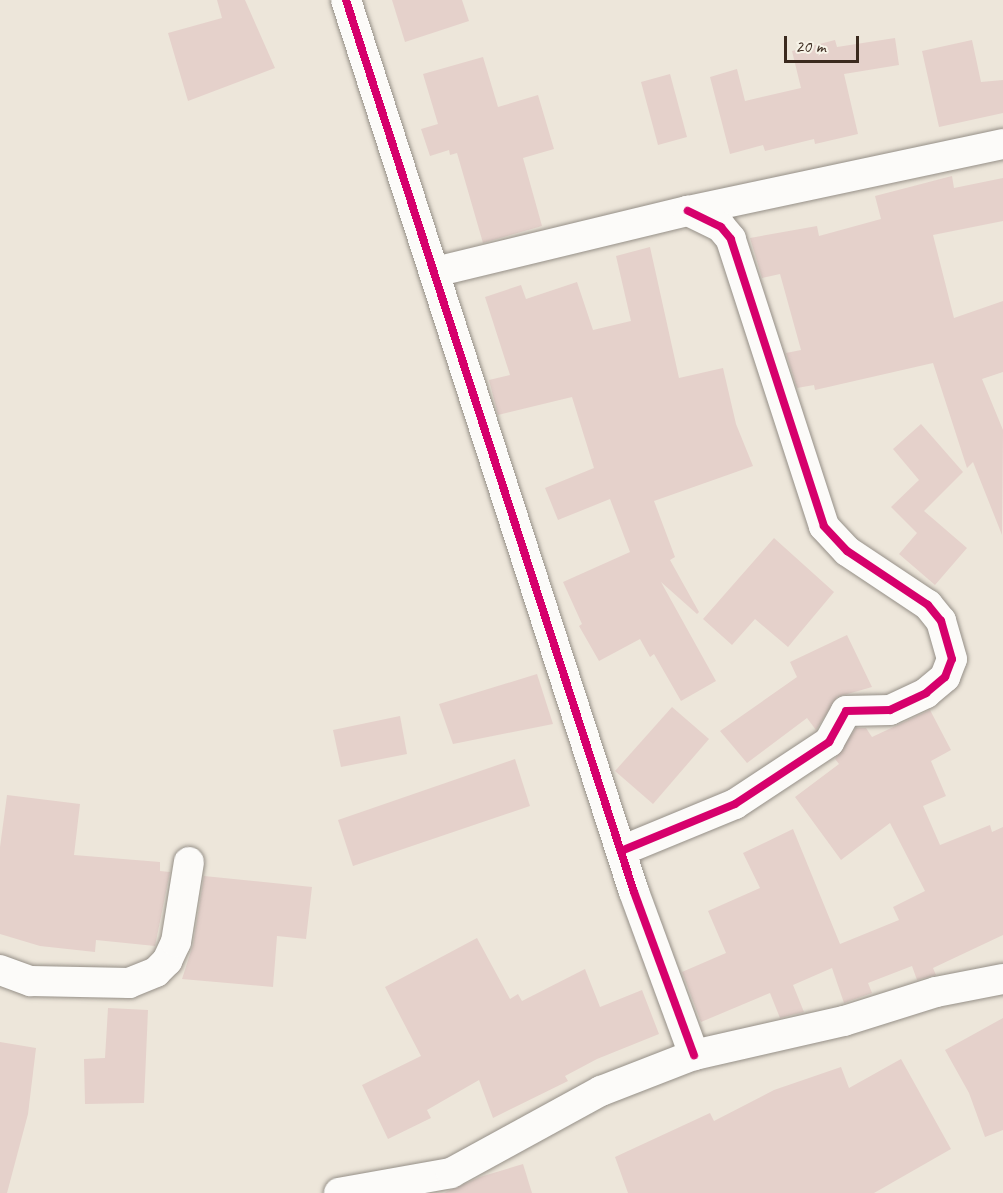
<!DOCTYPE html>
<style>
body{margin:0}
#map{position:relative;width:1003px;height:1193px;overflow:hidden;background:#ede6da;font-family:Caveat,sans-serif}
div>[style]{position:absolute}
.building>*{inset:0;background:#e5d1cb}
.roads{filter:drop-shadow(0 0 2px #958f87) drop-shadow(0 0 2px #958f87)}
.minor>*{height:30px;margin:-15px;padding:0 15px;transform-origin:15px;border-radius:15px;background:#fcfbf9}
.cycleway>*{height:8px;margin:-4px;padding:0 4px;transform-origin:4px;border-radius:4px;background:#d6006c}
span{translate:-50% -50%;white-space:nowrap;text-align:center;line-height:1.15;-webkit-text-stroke:4.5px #f7f3e8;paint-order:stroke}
.scale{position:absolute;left:784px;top:36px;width:75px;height:27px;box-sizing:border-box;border:3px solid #3b2a1e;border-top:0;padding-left:8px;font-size:18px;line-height:21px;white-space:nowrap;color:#3b2a1e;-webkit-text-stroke:4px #f7f3e8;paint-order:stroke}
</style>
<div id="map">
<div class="building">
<i style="clip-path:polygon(217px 0,245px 0,275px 68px,188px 101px,168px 33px,222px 18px)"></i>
<i style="clip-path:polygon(392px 0,462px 0,469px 21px,405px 42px)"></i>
<i style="clip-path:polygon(895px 38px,899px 65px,844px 74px,858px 134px,815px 144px,814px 139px,765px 151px,763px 145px,730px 154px,710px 77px,737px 69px,745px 101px,801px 88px,792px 51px,835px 40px,837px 47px)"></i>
<i style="clip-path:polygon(972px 40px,981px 82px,1003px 80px,1003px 113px,939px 127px,922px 51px)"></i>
<i style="clip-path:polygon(483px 57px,498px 107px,538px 95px,554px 149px,523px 158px,542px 226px,483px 243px,457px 153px,450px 155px,449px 150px,430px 156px,421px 129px,438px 124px,423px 74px)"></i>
<i style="clip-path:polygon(670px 74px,687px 137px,658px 145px,641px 82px)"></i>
<i style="clip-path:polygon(952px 176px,954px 188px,1003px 178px,1003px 221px,933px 235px,954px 318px,1003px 301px,1003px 372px,982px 379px,1003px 430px,1002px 535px,973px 462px,967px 468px,933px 363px,815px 390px,814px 385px,797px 388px,786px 353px,801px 350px,780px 274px,762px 278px,750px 238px,817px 226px,819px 236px,881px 219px,875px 196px)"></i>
<i style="clip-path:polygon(650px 247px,679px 378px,723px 368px,736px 424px,753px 466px,654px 501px,675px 557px,670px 560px,699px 612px,697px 614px,661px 582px,716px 681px,681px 701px,654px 654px,650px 657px,640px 639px,599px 661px,579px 626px,582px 624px,563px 582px,630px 552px,610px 499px,558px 520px,545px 488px,594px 468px,572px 397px,498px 415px,489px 380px,510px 375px,485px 297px,521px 285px,526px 299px,577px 282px,593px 330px,631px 321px,616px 256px)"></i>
<i style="clip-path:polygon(921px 424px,963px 472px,924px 511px,967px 548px,935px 585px,899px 554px,917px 533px,891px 507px,919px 480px,893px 449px)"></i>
<i style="clip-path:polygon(774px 538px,834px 592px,788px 647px,755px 619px,732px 645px,703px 619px)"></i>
<i style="clip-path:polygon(847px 635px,872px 687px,837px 697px,816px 730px,807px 718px,747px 763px,720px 731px,797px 677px,790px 662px)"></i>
<i style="clip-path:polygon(537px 674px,553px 724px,453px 744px,439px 704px)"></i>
<i style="clip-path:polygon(672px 707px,709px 739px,653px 804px,615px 771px)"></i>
<i style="clip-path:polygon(930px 710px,951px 750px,931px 761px,946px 796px,923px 806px,940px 845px,990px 825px,992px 832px,1003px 827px,1003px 935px,933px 968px,936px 975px,917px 980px,912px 966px,868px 983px,872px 993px,844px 1003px,832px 968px,793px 985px,804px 1012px,780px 1018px,770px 993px,701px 1022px,682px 972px,726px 953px,708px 911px,760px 888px,743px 853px,793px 829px,840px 944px,899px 920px,893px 907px,925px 891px,890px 823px,841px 860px,795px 797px,839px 764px,835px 759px,856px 728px,866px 728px,872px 737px)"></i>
<i style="clip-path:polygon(400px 716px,407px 754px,341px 767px,333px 730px)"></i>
<i style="clip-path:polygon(515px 759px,530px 806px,353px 866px,338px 820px)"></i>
<i style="clip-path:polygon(7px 795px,80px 804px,74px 855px,160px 862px,160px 871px,170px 872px,155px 946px,96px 940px,95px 952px,40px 946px,0 934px,0 847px)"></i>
<i style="clip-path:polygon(204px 876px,312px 887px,306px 939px,277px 936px,273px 987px,182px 979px,193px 945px)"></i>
<i style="clip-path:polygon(477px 938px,510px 999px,518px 994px,522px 1001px,585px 969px,600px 1007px,642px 990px,659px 1034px,597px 1059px,565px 1076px,568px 1081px,493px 1118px,479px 1080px,427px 1110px,431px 1118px,388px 1139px,362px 1085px,421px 1056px,385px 987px)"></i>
<i style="clip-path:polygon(108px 1008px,148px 1010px,144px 1103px,85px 1104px,84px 1059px,105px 1058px)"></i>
<i style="clip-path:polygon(1003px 1018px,1003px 1130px,985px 1137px,969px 1093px,945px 1050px)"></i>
<i style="clip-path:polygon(0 1042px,36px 1048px,28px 1114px,7px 1193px,0 1193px)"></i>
<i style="clip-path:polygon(901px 1059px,951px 1149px,874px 1193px,628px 1193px,615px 1157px,710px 1113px,714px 1121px,774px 1090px,841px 1067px,849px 1088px)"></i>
<i style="clip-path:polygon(523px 1164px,532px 1193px,444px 1193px,480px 1177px)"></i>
</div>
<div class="roads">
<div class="minor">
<i style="left:346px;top:0;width:937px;rotate:72.11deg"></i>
<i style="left:634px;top:892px;width:174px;rotate:69.8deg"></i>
<i style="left:435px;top:272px;width:260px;rotate:-13.6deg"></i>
<i style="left:688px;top:211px;width:322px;rotate:-12deg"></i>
<i style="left:621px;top:851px;width:123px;rotate:-22.4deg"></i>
<i style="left:735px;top:804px;width:113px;rotate:-33.4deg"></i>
<i style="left:829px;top:742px;width:35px;rotate:-61deg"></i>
<i style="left:846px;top:711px;width:44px;rotate:-1.3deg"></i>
<i style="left:890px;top:710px;width:40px;rotate:-25deg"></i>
<i style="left:926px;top:693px;width:25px;rotate:-40deg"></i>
<i style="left:945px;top:677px;width:19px;rotate:-69deg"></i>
<i style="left:952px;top:659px;width:40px;rotate:-106deg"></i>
<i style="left:941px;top:621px;width:21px;rotate:-129deg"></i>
<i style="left:928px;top:605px;width:97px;rotate:-146.3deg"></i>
<i style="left:847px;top:551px;width:34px;rotate:-133deg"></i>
<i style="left:824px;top:526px;width:302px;rotate:-108deg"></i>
<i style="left:731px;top:239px;width:16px;rotate:-130deg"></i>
<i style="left:721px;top:227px;width:37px;rotate:-154deg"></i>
<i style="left:0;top:970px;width:33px;rotate:20deg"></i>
<i style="left:31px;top:981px;width:98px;rotate:1.2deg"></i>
<i style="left:129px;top:983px;width:29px;rotate:-22deg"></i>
<i style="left:156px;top:972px;width:16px;rotate:-45deg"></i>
<i style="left:167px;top:961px;width:21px;rotate:-65deg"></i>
<i style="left:176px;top:942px;width:81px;rotate:-80.8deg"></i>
<i style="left:339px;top:1193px;width:114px;rotate:-10.1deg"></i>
<i style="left:451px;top:1173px;width:171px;rotate:-28.7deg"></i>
<i style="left:601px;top:1091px;width:100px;rotate:-21.2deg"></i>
<i style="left:694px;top:1055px;width:154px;rotate:-12.8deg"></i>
<i style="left:844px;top:1021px;width:96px;rotate:-17.5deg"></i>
<i style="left:936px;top:992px;width:68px;rotate:-11deg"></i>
</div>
</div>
<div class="cycleway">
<i style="left:346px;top:0;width:937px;rotate:72.11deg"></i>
<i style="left:634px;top:892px;width:174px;rotate:69.8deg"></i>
<i style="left:621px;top:851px;width:123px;rotate:-22.4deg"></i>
<i style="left:735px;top:804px;width:113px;rotate:-33.4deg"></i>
<i style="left:829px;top:742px;width:35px;rotate:-61deg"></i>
<i style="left:846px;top:711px;width:44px;rotate:-1.3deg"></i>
<i style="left:890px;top:710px;width:40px;rotate:-25deg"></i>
<i style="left:926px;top:693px;width:25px;rotate:-40deg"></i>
<i style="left:945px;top:677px;width:19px;rotate:-69deg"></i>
<i style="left:952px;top:659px;width:40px;rotate:-106deg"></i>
<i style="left:941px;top:621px;width:21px;rotate:-129deg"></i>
<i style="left:928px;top:605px;width:97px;rotate:-146.3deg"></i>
<i style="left:847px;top:551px;width:34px;rotate:-133deg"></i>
<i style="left:824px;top:526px;width:302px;rotate:-108deg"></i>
<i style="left:731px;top:239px;width:16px;rotate:-130deg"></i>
<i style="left:721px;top:227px;width:37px;rotate:-154deg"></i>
</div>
<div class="scale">20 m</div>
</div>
